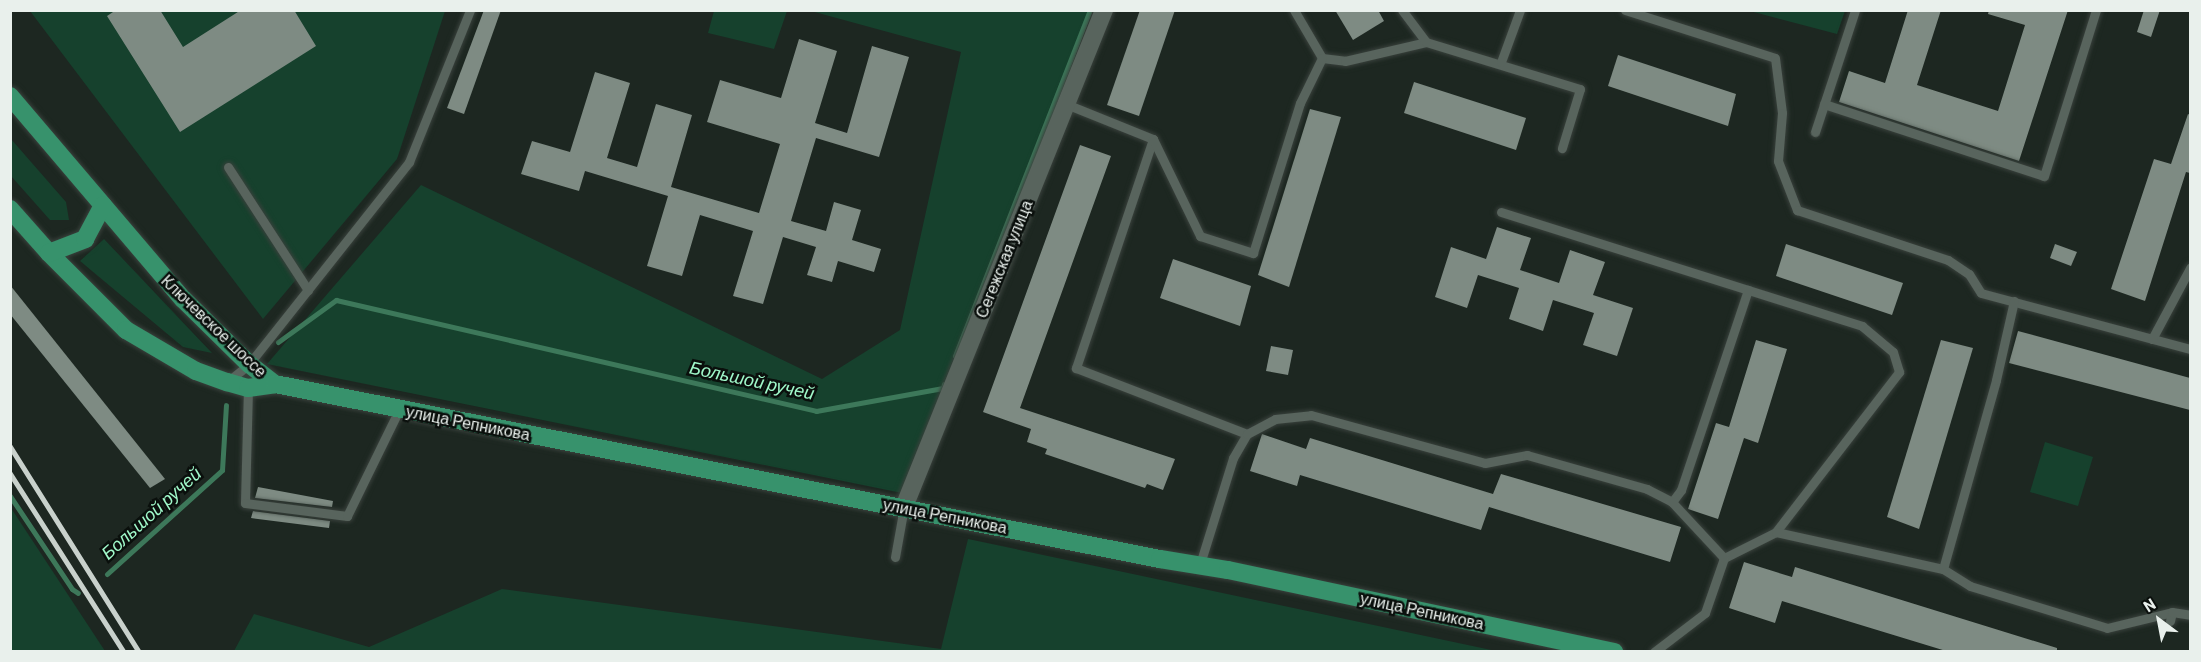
<!DOCTYPE html>
<meta charset="utf-8">
<style>
body{margin:0}
#map{position:relative;width:2201px;height:662px;overflow:hidden;background:#1d2721;font-family:Barlow,sans-serif}
div>[style]{position:absolute}
.green>*{inset:0;background:#16412d}
.stream>*{height:5px;margin:-2.5px;padding:0 2.5px;transform-origin:2.5px;border-radius:2.5px;background:#3d785a}
.building>*{inset:0;background:#7e8b83}
.roads{filter:drop-shadow(0 0 2px #39413c) drop-shadow(0 0 2px #39413c)}
.lane>*{height:9px;margin:-4.5px;padding:0 4.5px;transform-origin:4.5px;border-radius:4.5px;background:#58645d}
.street>*{height:18px;margin:-9px;padding:0 9px;transform-origin:9px;border-radius:9px;background:#58645d}
.primary>*{height:18px;margin:-9px;padding:0 9px;transform-origin:9px;border-radius:9px;background:#37926c}
.rail>*{height:4.5px;margin:-2.25px;padding:0 2.25px;transform-origin:2.25px;border-radius:2.25px;background:#c9d1cc}
span{translate:-50% -50%;white-space:nowrap;text-align:center;line-height:1.15;-webkit-text-stroke:5px #0a0f0c;paint-order:stroke}
.street-label{font-size:16px;color:#e9f0ec}
.water-label{font-size:18px;color:#a0f9ca;font-style:italic}
.frame{position:absolute;inset:0;border:12px solid #e9f0ec;pointer-events:none}
.north{position:absolute;left:2129px;top:590px;width:60px;height:60px;-webkit-text-stroke:4px #0a0f0c;paint-order:stroke;rotate:328deg;font-size:16px;font-weight:700;line-height:24px;text-align:center;color:#e9f0ec}
.north::after{content:'';display:block;margin:auto;width:21px;height:27px;background:#e9f0ec;clip-path:polygon(50% 0,100% 100%,50% 72%,0 100%)}
</style>
<div id="map">
<div class="green">
<i style="clip-path:polygon(30px 11px,445px 11px,397px 159px,263px 319px)"></i>
<i style="clip-path:polygon(714px 11px,714px 10px,787px 11px,774px 49px,708px 33px)"></i>
<i style="clip-path:polygon(811px 11px,1090px 11px,902px 493px,267px 364px,421px 185px,822px 379px,900px 330px,961px 52px)"></i>
<i style="clip-path:polygon(1750px 11px,1845px 11px,1837px 34px)"></i>
<i style="clip-path:polygon(11px 139px,66px 202px,69px 220px,50px 220px,11px 176px)"></i>
<i style="clip-path:polygon(104px 239px,193px 333px,212px 353px,183px 347px,80px 261px)"></i>
<i style="clip-path:polygon(2045px 442px,2093px 457px,2078px 506px,2030px 492px)"></i>
<i style="clip-path:polygon(10px 508px,11px 508px,105px 651px,11px 651px)"></i>
<i style="clip-path:polygon(968px 539px,1496px 651px,234px 651px,254px 614px,369px 647px,502px 589px,941px 649px)"></i>
</div>
<div class="stream">
<i style="left:278px;top:342px;width:72px;rotate:-35.9deg"></i>
<i style="left:336px;top:300px;width:493px;rotate:13deg"></i>
<i style="left:816px;top:411px;width:129px;rotate:-10.3deg"></i>
<i style="left:943px;top:388px;width:4px;rotate:-76deg"></i>
<i style="left:955px;top:356px;width:371px;rotate:-68.7deg"></i>
<i style="left:10px;top:496px;width:112px;rotate:56.3deg"></i>
<i style="left:72px;top:589px;width:7px;rotate:34deg"></i>
<i style="left:107px;top:574px;width:155px;rotate:-42.1deg"></i>
<i style="left:222px;top:470px;width:65px;rotate:-86.5deg"></i>
</div>
<div class="building">
<i style="clip-path:polygon(116px 10px,160px 10px,183px 47px,241px 10px,294px 10px,316px 46px,180px 132px,107px 16px)"></i>
<i style="clip-path:polygon(484px 10px,501px 10px,464px 114px,447px 108px)"></i>
<i style="clip-path:polygon(1140px 10px,1175px 10px,1139px 116px,1107px 105px)"></i>
<i style="clip-path:polygon(1335px 10px,1378px 10px,1384px 21px,1353px 40px)"></i>
<i style="clip-path:polygon(1908px 10px,1941px 10px,1917px 85px,1998px 111px,2025px 25px,1988px 14px,1989px 10px,2068px 10px,2019px 161px,1839px 102px,1849px 71px,1885px 83px)"></i>
<i style="clip-path:polygon(2144px 10px,2160px 10px,2151px 37px,2137px 32px)"></i>
<i style="clip-path:polygon(799px 39px,837px 51px,815px 123px,847px 133px,872px 46px,909px 57px,879px 157px,816px 138px,791px 221px,826px 231px,834px 202px,861px 210px,852px 240px,881px 249px,874px 272px,838px 261px,832px 282px,807px 275px,816px 247px,783px 237px,763px 304px,733px 296px,753px 231px,700px 215px,682px 276px,647px 266px,668px 196px,585px 171px,579px 191px,521px 174px,532px 141px,570px 152px,595px 72px,630px 83px,607px 158px,637px 167px,656px 104px,692px 115px,671px 187px,759px 213px,780px 144px,707px 122px,720px 80px,781px 98px)"></i>
<i style="clip-path:polygon(1618px 55px,1736px 94px,1728px 126px,1608px 86px)"></i>
<i style="clip-path:polygon(1414px 82px,1526px 118px,1516px 150px,1404px 113px)"></i>
<i style="clip-path:polygon(1310px 109px,1341px 117px,1289px 287px,1258px 275px)"></i>
<i style="clip-path:polygon(2188px 114px,2190px 115px,2190px 173px,2186px 172px,2145px 301px,2111px 289px,2154px 159px,2171px 164px)"></i>
<i style="clip-path:polygon(1080px 145px,1111px 156px,1020px 408px,1175px 459px,1163px 490px,1147px 484px,1145px 488px,1045px 454px,1047px 449px,1027px 442px,1031px 429px,983px 412px)"></i>
<i style="clip-path:polygon(1497px 227px,1531px 238px,1520px 270px,1559px 283px,1570px 250px,1605px 262px,1593px 295px,1633px 308px,1617px 356px,1583px 345px,1594px 313px,1553px 300px,1543px 331px,1509px 319px,1519px 288px,1478px 275px,1467px 308px,1435px 297px,1451px 247px,1486px 259px)"></i>
<i style="clip-path:polygon(1786px 244px,1903px 283px,1892px 315px,1776px 276px)"></i>
<i style="clip-path:polygon(2055px 244px,2077px 252px,2071px 266px,2050px 258px)"></i>
<i style="clip-path:polygon(1173px 259px,1251px 286px,1240px 326px,1160px 298px)"></i>
<i style="clip-path:polygon(10px 285px,165px 479px,150px 488px,10px 314px)"></i>
<i style="clip-path:polygon(2018px 331px,2190px 378px,2190px 410px,2009px 363px)"></i>
<i style="clip-path:polygon(1756px 340px,1787px 349px,1758px 443px,1744px 438px,1718px 519px,1688px 509px,1716px 423px,1729px 427px)"></i>
<i style="clip-path:polygon(1941px 340px,1973px 348px,1919px 529px,1887px 517px)"></i>
<i style="clip-path:polygon(1271px 346px,1293px 350px,1288px 375px,1266px 371px)"></i>
<i style="clip-path:polygon(1262px 434px,1306px 449px,1310px 438px,1493px 494px,1501px 474px,1681px 527px,1670px 562px,1489px 507px,1481px 530px,1300px 475px,1297px 486px,1250px 471px)"></i>
<i style="clip-path:polygon(258px 487px,333px 501px,332px 507px,255px 498px)"></i>
<i style="clip-path:polygon(253px 511px,330px 521px,329px 528px,251px 518px)"></i>
<i style="clip-path:polygon(1744px 562px,1792px 577px,1795px 567px,2057px 648px,2057px 651px,1946px 651px,1782px 601px,1775px 623px,1729px 608px)"></i>
</div>
<div class="roads">
<div class="lane">
<i style="left:1294px;top:10px;width:56px;rotate:59.7deg"></i>
<i style="left:1322px;top:58px;width:23px;rotate:7deg"></i>
<i style="left:1345px;top:61px;width:83px;rotate:-13.2deg"></i>
<i style="left:1426px;top:42px;width:161px;rotate:17deg"></i>
<i style="left:1580px;top:89px;width:62px;rotate:107deg"></i>
<i style="left:1402px;top:10px;width:40px;rotate:53deg"></i>
<i style="left:1625px;top:10px;width:157px;rotate:17.7deg"></i>
<i style="left:1775px;top:58px;width:55px;rotate:82.7deg"></i>
<i style="left:1782px;top:113px;width:48px;rotate:94.8deg"></i>
<i style="left:1778px;top:161px;width:53px;rotate:68.8deg"></i>
<i style="left:1797px;top:210px;width:159px;rotate:18.3deg"></i>
<i style="left:1948px;top:260px;width:25px;rotate:34deg"></i>
<i style="left:1969px;top:274px;width:22px;rotate:58deg"></i>
<i style="left:1981px;top:293px;width:216px;rotate:15deg"></i>
<i style="left:1501px;top:62px;width:55px;rotate:-69.9deg"></i>
<i style="left:1066px;top:104px;width:94px;rotate:21.9deg"></i>
<i style="left:1153px;top:139px;width:242px;rotate:108.6deg"></i>
<i style="left:1076px;top:368px;width:183px;rotate:21.1deg"></i>
<i style="left:1824px;top:104px;width:231px;rotate:18.1deg"></i>
<i style="left:2044px;top:176px;width:174px;rotate:-72.6deg"></i>
<i style="left:1815px;top:132px;width:128px;rotate:-71.8deg"></i>
<i style="left:1153px;top:139px;width:108px;rotate:64.1deg"></i>
<i style="left:1200px;top:236px;width:56px;rotate:17.8deg"></i>
<i style="left:1253px;top:253px;width:157px;rotate:-72.6deg"></i>
<i style="left:1300px;top:103px;width:50px;rotate:-63.9deg"></i>
<i style="left:228px;top:167px;width:147px;rotate:57deg"></i>
<i style="left:1501px;top:212px;width:379px;rotate:17.5deg"></i>
<i style="left:1862px;top:326px;width:40px;rotate:40deg"></i>
<i style="left:1893px;top:352px;width:21px;rotate:73deg"></i>
<i style="left:1899px;top:372px;width:202px;rotate:127.6deg"></i>
<i style="left:1776px;top:532px;width:58px;rotate:153.4deg"></i>
<i style="left:1724px;top:558px;width:58px;rotate:109.1deg"></i>
<i style="left:1705px;top:613px;width:64px;rotate:142.6deg"></i>
<i style="left:2152px;top:339px;width:81px;rotate:-61.8deg"></i>
<i style="left:227px;top:382px;width:28px;rotate:-39deg"></i>
<i style="left:249px;top:364px;width:258px;rotate:-51.6deg"></i>
<i style="left:409px;top:162px;width:164px;rotate:-68.1deg"></i>
<i style="left:248px;top:388px;width:115px;rotate:91.5deg"></i>
<i style="left:245px;top:503px;width:103px;rotate:7.3deg"></i>
<i style="left:347px;top:516px;width:118px;rotate:-63.9deg"></i>
<i style="left:1672px;top:502px;width:15px;rotate:-53deg"></i>
<i style="left:1681px;top:490px;width:211px;rotate:-71.5deg"></i>
<i style="left:1776px;top:532px;width:171px;rotate:12.5deg"></i>
<i style="left:1943px;top:569px;width:32px;rotate:32deg"></i>
<i style="left:1970px;top:586px;width:143px;rotate:17deg"></i>
<i style="left:2107px;top:628px;width:67px;rotate:-13.8deg"></i>
<i style="left:895px;top:557px;width:51px;rotate:-79.8deg"></i>
<i style="left:1200px;top:564px;width:111px;rotate:-72.7deg"></i>
<i style="left:1233px;top:458px;width:28px;rotate:-60deg"></i>
<i style="left:1247px;top:434px;width:32px;rotate:-28deg"></i>
<i style="left:1275px;top:419px;width:36px;rotate:-6deg"></i>
<i style="left:1311px;top:415px;width:180px;rotate:15.4deg"></i>
<i style="left:1485px;top:463px;width:43px;rotate:-10.8deg"></i>
<i style="left:1527px;top:455px;width:125px;rotate:15.8deg"></i>
<i style="left:1647px;top:489px;width:28px;rotate:27deg"></i>
<i style="left:1672px;top:502px;width:76px;rotate:47.1deg"></i>
<i style="left:1943px;top:569px;width:196px;rotate:-74.3deg"></i>
<i style="left:1996px;top:380px;width:81px;rotate:-77.2deg"></i>
<i style="left:2170px;top:621px;width:9px;rotate:-77deg"></i>
<i style="left:2172px;top:612px;width:18px;rotate:9deg"></i>
</div>
<div class="street">
<i style="left:904px;top:507px;width:536px;rotate:-68.08deg"></i>
</div>
<div class="primary">
<i style="left:10px;top:96px;width:267px;rotate:49.6deg"></i>
<i style="left:183px;top:299px;width:93px;rotate:44.6deg"></i>
<i style="left:249px;top:364px;width:33px;rotate:38deg"></i>
<i style="left:10px;top:209px;width:59px;rotate:48.4deg"></i>
<i style="left:49px;top:253px;width:109px;rotate:45deg"></i>
<i style="left:126px;top:330px;width:81px;rotate:30.4deg"></i>
<i style="left:196px;top:371px;width:33px;rotate:20deg"></i>
<i style="left:227px;top:382px;width:22px;rotate:16deg"></i>
<i style="left:248px;top:388px;width:27px;rotate:-8deg"></i>
<i style="left:275px;top:384px;width:902px;rotate:11.19deg"></i>
<i style="left:1160px;top:559px;width:69px;rotate:9.2deg"></i>
<i style="left:1228px;top:570px;width:395px;rotate:12deg"></i>
<i style="left:49px;top:253px;width:39px;rotate:-21deg"></i>
<i style="left:85px;top:239px;width:38px;rotate:-62deg"></i>
</div>
</div>
<div class="rail">
<i style="left:10px;top:446px;width:243px;rotate:57.9deg"></i>
<i style="left:10px;top:473px;width:212px;rotate:57.5deg"></i>
</div>
<div class="street-label">
<span style="left:1004px;top:259px;rotate:-68deg">Сегежская улица</span>
<span style="left:214px;top:326px;rotate:44deg">Ключевское шоссе</span>
<span style="left:468px;top:423px;rotate:11deg">улица Репникова</span>
<span style="left:945px;top:516px;rotate:11deg">улица Репникова</span>
<span style="left:1422px;top:611px;rotate:12deg">улица Репникова</span>
</div>
<div class="water-label">
<span style="left:752px;top:380px;rotate:12deg">Большой ручей</span>
<span style="left:151px;top:513px;rotate:-42deg">Большой ручей</span>
</div>
<div class="frame"></div>
<div class="north">N</div>
</div>
